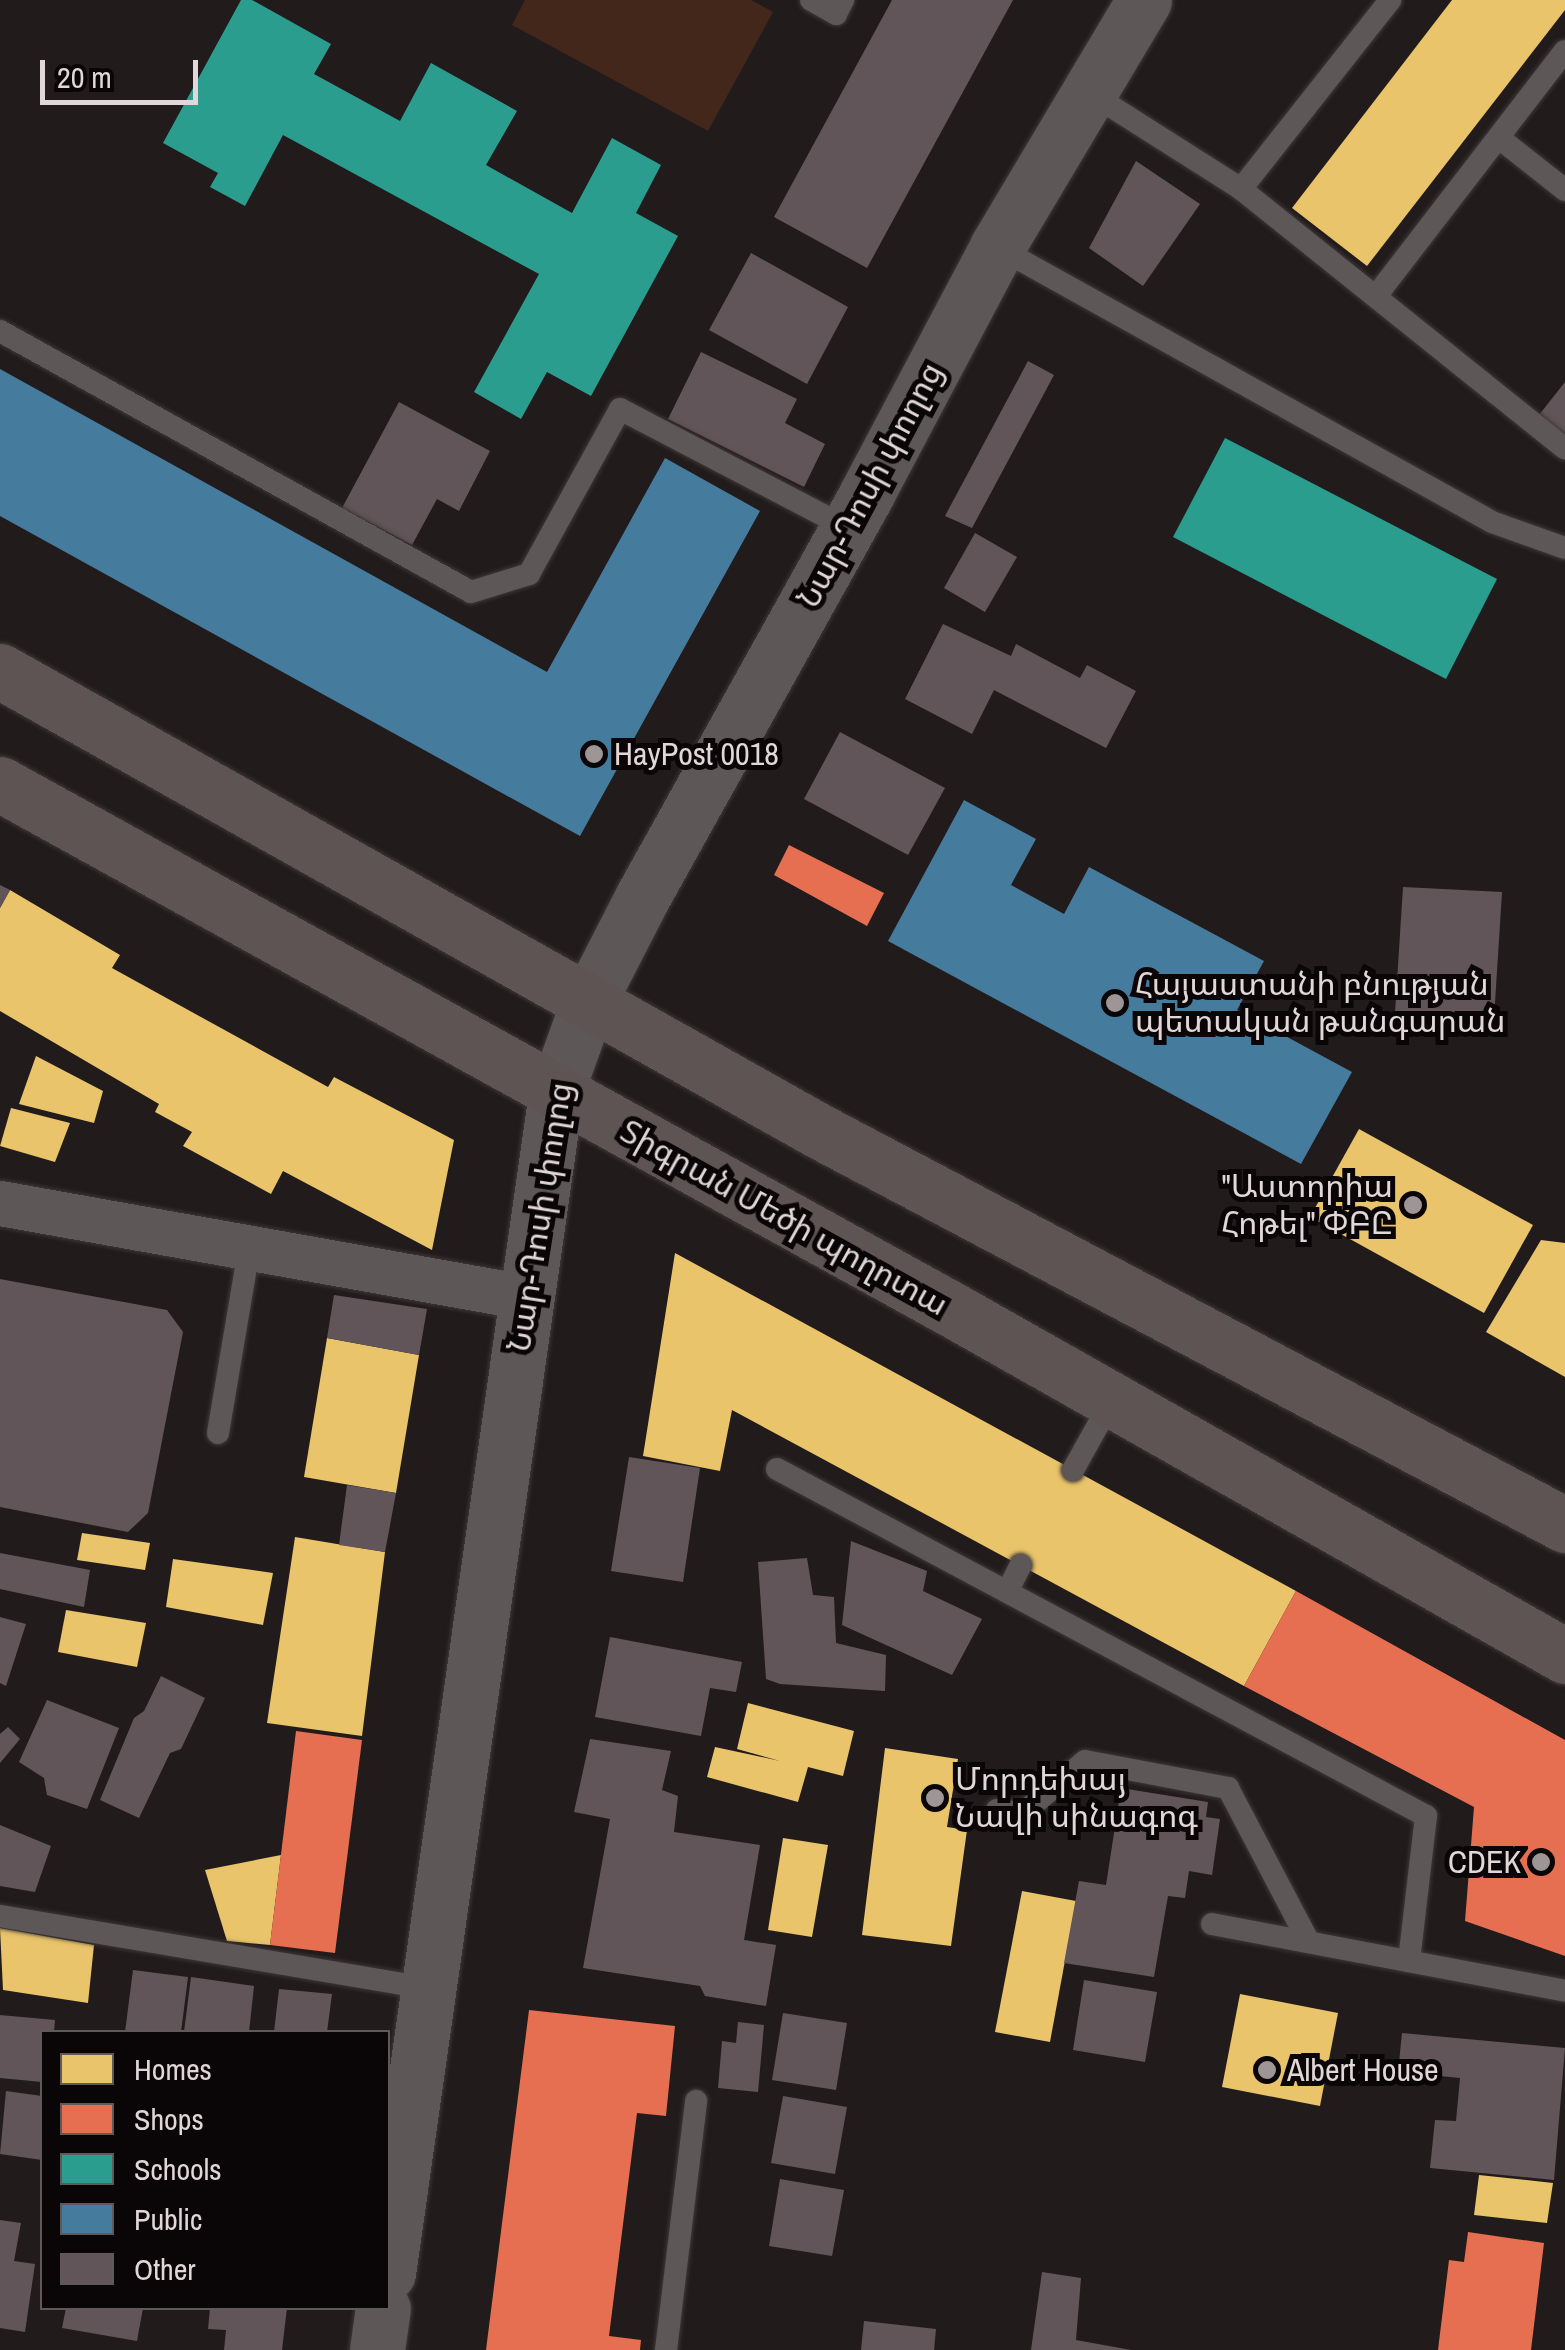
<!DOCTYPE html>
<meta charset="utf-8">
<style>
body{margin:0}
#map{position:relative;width:1565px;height:2350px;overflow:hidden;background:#221b1c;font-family:"Archivo Narrow","Noto Sans Armenian",sans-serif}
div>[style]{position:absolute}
.green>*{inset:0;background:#43271a}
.homes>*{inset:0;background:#e9c46a}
.shops>*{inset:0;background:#e76f51}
.schools>*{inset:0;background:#2a9d8f}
.public>*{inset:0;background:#457b9d}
.building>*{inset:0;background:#62555a}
.roads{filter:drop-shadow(0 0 2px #3e3838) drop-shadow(0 0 2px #3e3838)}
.lane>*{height:22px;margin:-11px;padding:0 11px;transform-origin:11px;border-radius:11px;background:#5e5758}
.street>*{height:45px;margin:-22.5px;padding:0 22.5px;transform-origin:22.5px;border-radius:22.5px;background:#5e5758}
.secondary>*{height:55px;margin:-27.5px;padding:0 27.5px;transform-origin:27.5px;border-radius:27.5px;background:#5e5758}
.primary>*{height:55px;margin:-27.5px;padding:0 27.5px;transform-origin:27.5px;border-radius:27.5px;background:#5e5453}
.dots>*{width:28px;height:28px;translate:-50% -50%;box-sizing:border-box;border:5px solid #0a0506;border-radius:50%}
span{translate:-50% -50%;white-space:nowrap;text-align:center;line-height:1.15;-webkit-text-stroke:10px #0a0506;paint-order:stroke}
.street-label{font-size:32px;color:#e1d7d8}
.poi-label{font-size:32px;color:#e1d7d8}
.left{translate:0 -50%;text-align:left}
.right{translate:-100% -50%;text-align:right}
.legend{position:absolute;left:40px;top:2030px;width:350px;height:280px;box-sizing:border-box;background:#0a0506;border:2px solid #60595a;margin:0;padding:12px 18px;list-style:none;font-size:30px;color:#e1d7d8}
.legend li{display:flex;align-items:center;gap:20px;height:50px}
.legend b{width:50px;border:2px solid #60595a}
.scale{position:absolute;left:40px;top:60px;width:158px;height:45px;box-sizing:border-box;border:5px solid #e1d7d8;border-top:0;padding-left:12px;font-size:30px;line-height:35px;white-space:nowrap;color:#e1d7d8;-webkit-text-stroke:8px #0a0506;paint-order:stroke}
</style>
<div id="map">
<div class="green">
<i style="clip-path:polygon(525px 0,751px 0,773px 12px,708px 131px,512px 25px)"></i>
</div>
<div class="homes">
<i style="clip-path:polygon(1452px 0,1565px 0,1565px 10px,1367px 266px,1292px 208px)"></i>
<i style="clip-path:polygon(10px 890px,120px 955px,112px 968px,328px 1087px,334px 1077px,454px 1140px,432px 1250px,283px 1171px,271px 1194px,183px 1146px,192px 1132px,155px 1112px,159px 1104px,0 1011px,0 908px)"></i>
<i style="clip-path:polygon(36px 1056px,103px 1091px,94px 1123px,19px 1104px)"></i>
<i style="clip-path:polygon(11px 1108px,70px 1123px,55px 1162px,0 1146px)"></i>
<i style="clip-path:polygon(1359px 1129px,1533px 1225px,1484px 1313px,1310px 1217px)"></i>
<i style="clip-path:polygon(1541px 1240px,1565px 1243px,1565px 1377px,1486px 1332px)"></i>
<i style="clip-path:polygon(675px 1253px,1296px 1591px,1244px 1686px,732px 1410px,720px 1471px,643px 1456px)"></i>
<i style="clip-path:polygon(327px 1338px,419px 1355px,396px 1493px,304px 1477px)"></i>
<i style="clip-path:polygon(82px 1533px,150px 1543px,145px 1570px,77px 1560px)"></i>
<i style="clip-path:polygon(295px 1537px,385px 1552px,362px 1736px,267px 1723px)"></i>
<i style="clip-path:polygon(173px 1559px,273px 1573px,263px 1625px,166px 1607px)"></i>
<i style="clip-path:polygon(66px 1610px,146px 1623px,137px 1667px,58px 1652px)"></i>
<i style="clip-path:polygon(748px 1703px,854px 1731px,843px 1776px,808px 1767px,798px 1802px,707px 1777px,715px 1747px,780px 1761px,737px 1749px)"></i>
<i style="clip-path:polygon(885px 1748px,958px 1759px,947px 1827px,967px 1830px,951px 1946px,862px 1935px)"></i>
<i style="clip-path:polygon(783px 1838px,828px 1845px,812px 1937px,768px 1930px)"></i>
<i style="clip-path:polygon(281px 1855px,270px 1945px,227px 1941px,205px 1870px)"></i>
<i style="clip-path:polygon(1022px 1891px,1076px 1901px,1050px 2042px,995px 2032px)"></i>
<i style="clip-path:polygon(0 1928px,94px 1945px,88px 2003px,3px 1990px)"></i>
<i style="clip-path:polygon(1240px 1994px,1338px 2013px,1320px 2106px,1222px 2087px)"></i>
<i style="clip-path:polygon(1479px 2175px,1553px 2183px,1547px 2223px,1474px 2215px)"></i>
</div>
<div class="shops">
<i style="clip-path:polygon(789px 845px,884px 893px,867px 926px,774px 875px)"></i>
<i style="clip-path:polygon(1296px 1591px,1565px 1740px,1565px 1956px,1465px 1921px,1474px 1807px,1244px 1686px)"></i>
<i style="clip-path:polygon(296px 1731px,362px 1740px,335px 1953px,270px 1945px)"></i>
<i style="clip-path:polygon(529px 2010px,675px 2026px,666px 2116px,637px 2113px,609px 2336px,641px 2340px,640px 2350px,486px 2350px)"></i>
<i style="clip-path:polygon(1468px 2232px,1544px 2243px,1531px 2350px,1438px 2350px,1449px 2260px,1464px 2262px)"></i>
</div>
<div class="schools">
<i style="clip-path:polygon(241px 0,252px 0,331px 44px,314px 74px,400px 121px,431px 63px,517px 111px,486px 165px,572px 213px,612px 138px,661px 165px,636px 213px,678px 236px,591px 396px,547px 372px,521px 419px,474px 392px,539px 274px,283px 135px,245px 206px,210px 187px,218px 173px,163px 143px)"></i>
<i style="clip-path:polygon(1225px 438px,1497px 579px,1446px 679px,1173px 537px)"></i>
</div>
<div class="public">
<i style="clip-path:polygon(0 369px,547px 672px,665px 458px,760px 511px,580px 836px,0 516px)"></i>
<i style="clip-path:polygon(964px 800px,1036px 839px,1011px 885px,1064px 914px,1089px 867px,1264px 961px,1237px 1010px,1352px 1072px,1301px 1164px,888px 941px)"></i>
</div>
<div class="building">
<i style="clip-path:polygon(892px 0,1013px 0,867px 268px,774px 217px)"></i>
<i style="clip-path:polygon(1136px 161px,1200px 204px,1143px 286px,1089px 248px)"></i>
<i style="clip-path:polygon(751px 253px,848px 307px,807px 384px,709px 330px)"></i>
<i style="clip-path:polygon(701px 352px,797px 399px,785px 423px,825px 444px,804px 487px,668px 419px)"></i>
<i style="clip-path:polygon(1028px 361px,1054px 375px,972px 528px,945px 516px)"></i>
<i style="clip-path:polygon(1565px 382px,1565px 436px,1539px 415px)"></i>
<i style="clip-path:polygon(399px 402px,490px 451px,459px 511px,437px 499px,412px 545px,342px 508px)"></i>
<i style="clip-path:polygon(975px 533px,1017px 557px,985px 612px,944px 588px)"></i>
<i style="clip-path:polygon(943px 624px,1011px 656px,1016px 644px,1080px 678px,1087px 665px,1136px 691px,1106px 748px,994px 690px,972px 734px,905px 699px)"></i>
<i style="clip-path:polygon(840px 732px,945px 788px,908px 855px,804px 799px)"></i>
<i style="clip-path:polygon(0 885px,10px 890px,0 908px)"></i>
<i style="clip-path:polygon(1403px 887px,1502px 892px,1493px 1035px,1394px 1029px)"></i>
<i style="clip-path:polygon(0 1279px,167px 1310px,183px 1332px,148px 1513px,128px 1532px,0 1507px)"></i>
<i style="clip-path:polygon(334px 1295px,427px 1309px,419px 1355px,327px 1338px)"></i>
<i style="clip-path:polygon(629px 1457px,700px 1468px,683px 1582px,611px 1571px)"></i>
<i style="clip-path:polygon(347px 1485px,396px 1493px,385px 1552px,339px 1545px)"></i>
<i style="clip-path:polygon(851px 1541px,927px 1571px,923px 1591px,982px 1619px,952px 1675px,842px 1625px)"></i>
<i style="clip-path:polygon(0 1553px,90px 1570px,84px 1607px,0 1589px)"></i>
<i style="clip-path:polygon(807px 1558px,813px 1595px,834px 1597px,836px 1643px,886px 1655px,885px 1691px,780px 1684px,766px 1679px,758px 1562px)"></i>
<i style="clip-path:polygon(0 1617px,26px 1624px,6px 1686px,0 1683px)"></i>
<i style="clip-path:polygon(610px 1637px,742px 1662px,736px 1692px,710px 1688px,701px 1736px,595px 1717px)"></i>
<i style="clip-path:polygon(161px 1676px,205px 1698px,181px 1749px,170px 1753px,139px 1818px,100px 1800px,134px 1718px,144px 1711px)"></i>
<i style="clip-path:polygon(47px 1700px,119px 1728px,87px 1809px,47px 1795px,44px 1778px,19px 1762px)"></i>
<i style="clip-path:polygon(8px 1727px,20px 1739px,0 1763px,0 1734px)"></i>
<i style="clip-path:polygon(590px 1739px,671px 1751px,662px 1790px,678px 1796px,674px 1832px,760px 1845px,744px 1940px,776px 1945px,766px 2006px,705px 1996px,700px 1986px,583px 1968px,610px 1819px,574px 1812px)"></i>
<i style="clip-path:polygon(1121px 1788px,1208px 1802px,1206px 1817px,1220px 1819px,1212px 1875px,1189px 1871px,1185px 1898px,1168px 1896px,1154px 1977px,1064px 1963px,1079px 1881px,1106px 1885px)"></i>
<i style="clip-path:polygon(0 1825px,51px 1846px,35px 1892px,0 1886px)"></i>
<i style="clip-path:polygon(133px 1970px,188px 1977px,181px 2032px,125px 2032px)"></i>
<i style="clip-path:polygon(191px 1977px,254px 1986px,249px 2032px,184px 2032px)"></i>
<i style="clip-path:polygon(1084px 1980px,1157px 1992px,1145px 2062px,1073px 2050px)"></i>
<i style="clip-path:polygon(279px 1989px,332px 1994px,327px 2032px,274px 2032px)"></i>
<i style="clip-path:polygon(783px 2013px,847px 2023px,836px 2090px,772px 2080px)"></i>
<i style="clip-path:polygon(0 2015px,55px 2020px,54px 2032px,42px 2032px,42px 2082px,0 2078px)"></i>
<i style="clip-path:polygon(738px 2022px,764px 2025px,758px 2092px,718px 2088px,722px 2041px,736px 2043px)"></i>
<i style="clip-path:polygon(1402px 2033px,1565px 2048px,1554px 2180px,1430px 2168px,1435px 2120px,1456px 2121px,1460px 2078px,1398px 2072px)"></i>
<i style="clip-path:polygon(6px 2091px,42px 2096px,42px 2160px,0 2154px)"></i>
<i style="clip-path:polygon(783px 2096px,847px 2107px,835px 2174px,771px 2163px)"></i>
<i style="clip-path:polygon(780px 2179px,844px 2190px,832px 2256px,769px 2246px)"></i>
<i style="clip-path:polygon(0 2220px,21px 2223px,14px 2261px,35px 2264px,25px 2332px,0 2328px)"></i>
<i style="clip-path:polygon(1042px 2272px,1081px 2278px,1076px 2340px,1131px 2350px,1031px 2350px)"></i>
<i style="clip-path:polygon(66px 2308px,143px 2308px,137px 2341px,62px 2328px)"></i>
<i style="clip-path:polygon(210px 2308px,287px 2308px,282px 2350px,224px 2350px,226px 2330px,208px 2329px)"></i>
<i style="clip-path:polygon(864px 2321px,936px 2329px,934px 2350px,861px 2350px)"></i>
</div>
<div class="roads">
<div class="lane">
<i style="left:811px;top:0;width:29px;rotate:29deg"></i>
<i style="left:836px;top:14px;width:16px;rotate:-63deg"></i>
<i style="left:1090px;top:93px;width:179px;rotate:32.4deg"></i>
<i style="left:1241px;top:189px;width:241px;rotate:-51.7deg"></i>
<i style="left:1499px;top:138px;width:84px;rotate:38.2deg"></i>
<i style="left:1241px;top:189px;width:415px;rotate:38.7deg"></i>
<i style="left:997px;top:247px;width:566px;rotate:29.05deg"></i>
<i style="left:1492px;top:522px;width:77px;rotate:19.6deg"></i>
<i style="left:1376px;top:296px;width:309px;rotate:-52.4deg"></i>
<i style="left:0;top:331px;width:538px;rotate:28.99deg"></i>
<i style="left:471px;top:592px;width:61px;rotate:-17.2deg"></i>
<i style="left:529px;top:574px;width:188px;rotate:-61.1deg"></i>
<i style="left:620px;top:409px;width:257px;rotate:27.6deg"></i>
<i style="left:218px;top:1433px;width:186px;rotate:-80.4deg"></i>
<i style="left:777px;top:1469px;width:736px;rotate:28.13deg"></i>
<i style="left:1426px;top:1816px;width:146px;rotate:96.7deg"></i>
<i style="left:1073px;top:1470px;width:80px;rotate:-60.9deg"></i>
<i style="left:1007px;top:1592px;width:30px;rotate:-63deg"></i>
<i style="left:997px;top:1810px;width:26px;rotate:7deg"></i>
<i style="left:1023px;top:1813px;width:81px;rotate:-40deg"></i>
<i style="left:1085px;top:1761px;width:146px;rotate:10.7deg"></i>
<i style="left:1228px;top:1788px;width:174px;rotate:62.3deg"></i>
<i style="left:0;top:1916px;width:431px;rotate:9.6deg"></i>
<i style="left:1212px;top:1924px;width:359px;rotate:10.7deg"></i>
<i style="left:666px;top:2350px;width:251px;rotate:-83.1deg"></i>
</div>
<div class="street">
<i style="left:0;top:1203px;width:533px;rotate:10.15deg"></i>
</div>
<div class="secondary">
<i style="left:388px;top:2273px;width:1193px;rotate:-81.9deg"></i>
<i style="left:556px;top:1092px;width:95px;rotate:-70.2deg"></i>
<i style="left:588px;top:1003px;width:120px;rotate:-62.8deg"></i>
<i style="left:643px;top:896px;width:461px;rotate:-60.9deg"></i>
<i style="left:867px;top:493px;width:278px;rotate:-62.1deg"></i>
<i style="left:997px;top:247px;width:287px;rotate:-59.2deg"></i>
<i style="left:377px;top:2350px;width:42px;rotate:-81.9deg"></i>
</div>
<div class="primary">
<i style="left:0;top:671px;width:939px;rotate:29.32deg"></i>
<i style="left:819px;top:1131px;width:844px;rotate:27.84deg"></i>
<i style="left:0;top:784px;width:1097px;rotate:28.9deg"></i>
<i style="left:960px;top:1314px;width:695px;rotate:29.48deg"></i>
</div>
</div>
<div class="dots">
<i style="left:594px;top:754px;background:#9e9596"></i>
<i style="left:1115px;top:1003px;background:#9e9596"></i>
<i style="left:1413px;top:1205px;background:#9e9596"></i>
<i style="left:935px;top:1798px;background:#9e9596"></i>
<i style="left:1541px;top:1862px;background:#9e9596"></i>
<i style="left:1267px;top:2070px;background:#9e9596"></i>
</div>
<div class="street-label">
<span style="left:870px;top:485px;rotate:-62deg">Նար-Դոսի փողոց</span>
<span style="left:540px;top:1217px;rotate:-81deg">Նար-Դոսի փողոց</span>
<span style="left:784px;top:1218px;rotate:29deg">Տիգրան Մեծի պողոտա</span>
</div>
<div class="poi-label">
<span class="left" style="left:614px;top:754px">HayPost 0018</span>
<span class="left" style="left:1135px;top:1003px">Հայաստանի բնության<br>պետական թանգարան</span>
<span class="right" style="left:1393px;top:1205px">"Աստորիա<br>Հոթել" ՓԲԸ</span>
<span class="left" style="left:955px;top:1798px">Մորդեխայ<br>Նավի սինագոգ</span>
<span class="right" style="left:1521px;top:1862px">CDEK</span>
<span class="left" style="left:1287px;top:2070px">Albert House</span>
</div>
<ul class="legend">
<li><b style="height:28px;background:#e9c46a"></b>Homes</li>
<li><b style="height:28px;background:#e76f51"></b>Shops</li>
<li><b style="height:28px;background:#2a9d8f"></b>Schools</li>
<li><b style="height:28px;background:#457b9d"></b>Public</li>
<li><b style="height:28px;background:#62555a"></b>Other</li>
</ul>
<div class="scale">20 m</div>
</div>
